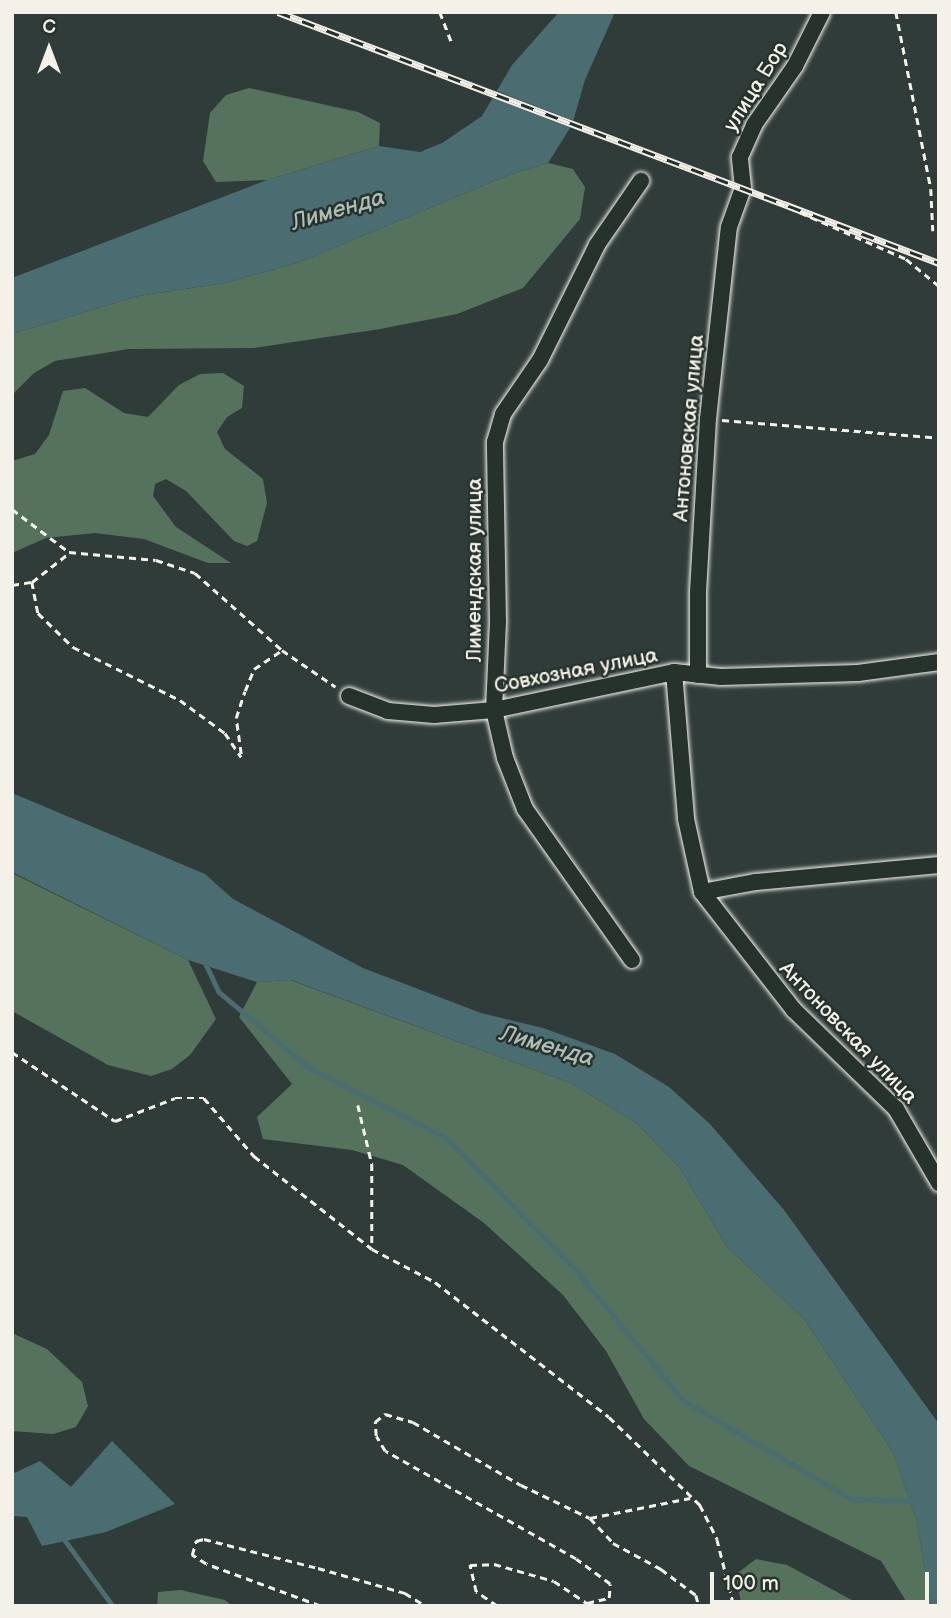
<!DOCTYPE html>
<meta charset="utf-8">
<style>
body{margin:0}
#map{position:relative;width:951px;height:1618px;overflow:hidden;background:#2f3c3a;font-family:"Balsamiq Sans",sans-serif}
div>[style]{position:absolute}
.green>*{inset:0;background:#55735c}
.water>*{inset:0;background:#496d70}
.pier>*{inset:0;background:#2f3c3a}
.stream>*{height:4.5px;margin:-2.25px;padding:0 2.25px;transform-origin:2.25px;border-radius:2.25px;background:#496d70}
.path>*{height:2.5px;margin-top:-1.25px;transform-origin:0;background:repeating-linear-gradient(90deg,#f4f1e8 0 7px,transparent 0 12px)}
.roads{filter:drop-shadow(0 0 2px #f4f1e8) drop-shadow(0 0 2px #f4f1e8)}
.minor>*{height:16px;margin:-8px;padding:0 8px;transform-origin:8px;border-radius:8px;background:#26332d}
.rail>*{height:7px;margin-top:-3.5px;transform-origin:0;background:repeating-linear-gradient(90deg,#26332d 0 13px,#f4f1e8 0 26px);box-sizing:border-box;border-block:2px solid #f4f1e8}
span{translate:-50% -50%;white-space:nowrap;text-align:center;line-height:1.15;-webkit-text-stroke:5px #26332d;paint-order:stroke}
.street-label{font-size:21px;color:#f4f1e8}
.water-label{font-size:23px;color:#b0bcb8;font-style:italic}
.frame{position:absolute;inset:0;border:14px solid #f4f1e8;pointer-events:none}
.north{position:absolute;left:14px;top:14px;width:70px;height:70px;-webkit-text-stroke:5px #26332d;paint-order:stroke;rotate:0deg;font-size:19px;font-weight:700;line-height:28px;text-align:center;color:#f4f1e8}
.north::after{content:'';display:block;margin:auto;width:24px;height:32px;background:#f4f1e8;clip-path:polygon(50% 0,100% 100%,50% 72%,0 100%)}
.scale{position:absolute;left:710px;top:1572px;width:219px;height:32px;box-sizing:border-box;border:4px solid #f4f1e8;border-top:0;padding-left:9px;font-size:21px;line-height:24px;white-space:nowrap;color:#f4f1e8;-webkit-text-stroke:5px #26332d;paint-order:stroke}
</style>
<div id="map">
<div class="green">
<i style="clip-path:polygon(249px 88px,358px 112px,380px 123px,379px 146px,267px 180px,216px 182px,203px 161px,210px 113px,226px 95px)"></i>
<i style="clip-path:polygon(548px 163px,573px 169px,585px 187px,580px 219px,523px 288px,457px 314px,380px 329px,254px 348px,129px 349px,55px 361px,34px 373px,12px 395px,12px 334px,138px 296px,225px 283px,300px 262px,511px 174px)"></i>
<i style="clip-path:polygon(223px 373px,244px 386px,242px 408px,227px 417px,217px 432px,225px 449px,263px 479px,267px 503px,257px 541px,247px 546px,234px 541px,186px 491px,166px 479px,155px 484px,153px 496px,176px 527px,231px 563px,208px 563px,144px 539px,95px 533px,46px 538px,12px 553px,12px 461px,35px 454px,49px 435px,63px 391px,85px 388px,124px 413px,148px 417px,179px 385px,200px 374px)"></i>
<i style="clip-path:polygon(12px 873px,188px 960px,216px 1019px,190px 1055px,172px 1069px,151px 1076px,108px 1065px,12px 1011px)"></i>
<i style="clip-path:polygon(290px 980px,573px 1084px,636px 1123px,680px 1168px,727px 1247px,804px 1319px,893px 1452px,917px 1522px,931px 1606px,901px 1606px,906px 1601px,881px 1561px,689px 1466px,644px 1419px,606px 1351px,563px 1295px,484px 1223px,403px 1165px,352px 1150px,263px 1139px,257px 1117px,292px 1084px,239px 1017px,257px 982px)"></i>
<i style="clip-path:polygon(12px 1333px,47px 1349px,82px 1382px,88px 1406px,76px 1427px,53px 1434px,12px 1431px)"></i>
<i style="clip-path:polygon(756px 1559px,787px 1565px,863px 1606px,742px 1606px,735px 1575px)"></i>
<i style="clip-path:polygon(181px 1590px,225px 1600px,232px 1606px,157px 1606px,158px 1592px)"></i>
</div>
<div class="water">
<i style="clip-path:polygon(559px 12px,615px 12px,585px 80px,572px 125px,548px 163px,511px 174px,300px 262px,225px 283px,138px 296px,12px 334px,12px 278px,267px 180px,379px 146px,420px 152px,442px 143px,482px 116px,512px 65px)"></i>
<i style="clip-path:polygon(12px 793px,205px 874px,233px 899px,363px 968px,481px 1013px,543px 1028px,615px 1054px,669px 1087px,710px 1124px,784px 1210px,939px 1424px,939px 1606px,931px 1606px,917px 1522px,893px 1452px,804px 1319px,727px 1247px,680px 1168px,636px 1123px,573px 1084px,291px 980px,257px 982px,188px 960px,12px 872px)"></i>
<i style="clip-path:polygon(112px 1441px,175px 1504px,106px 1532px,42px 1546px,27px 1517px,12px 1516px,12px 1474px,40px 1461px,71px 1487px)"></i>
</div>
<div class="pier">
<i style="clip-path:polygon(494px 90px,577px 122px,574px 129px,490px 97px)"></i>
</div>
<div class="stream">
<i style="left:205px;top:962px;width:33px;rotate:65deg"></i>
<i style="left:219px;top:992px;width:119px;rotate:39.9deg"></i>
<i style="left:310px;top:1068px;width:155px;rotate:27.2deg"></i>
<i style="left:448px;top:1139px;width:183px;rotate:45.7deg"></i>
<i style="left:576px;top:1270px;width:170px;rotate:50.5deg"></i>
<i style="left:684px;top:1401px;width:194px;rotate:30.3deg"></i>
<i style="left:852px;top:1499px;width:61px;rotate:1.9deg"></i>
<i style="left:64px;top:1539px;width:83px;rotate:53.8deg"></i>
</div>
<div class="path">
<i style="left:440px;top:12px;width:33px;rotate:69deg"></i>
<i style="left:896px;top:12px;width:180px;rotate:78.8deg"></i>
<i style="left:931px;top:189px;width:42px;rotate:87.3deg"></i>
<i style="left:756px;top:193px;width:164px;rotate:23.7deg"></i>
<i style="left:906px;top:259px;width:43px;rotate:39.3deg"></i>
<i style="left:722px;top:420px;width:218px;rotate:4.7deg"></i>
<i style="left:12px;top:509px;width:71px;rotate:37deg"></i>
<i style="left:69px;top:552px;width:87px;rotate:5.3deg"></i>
<i style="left:156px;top:560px;width:41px;rotate:18.4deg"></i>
<i style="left:195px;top:573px;width:116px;rotate:41.5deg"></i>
<i style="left:282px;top:650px;width:65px;rotate:34.4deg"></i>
<i style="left:32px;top:582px;width:32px;rotate:79deg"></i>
<i style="left:38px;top:613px;width:49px;rotate:44.2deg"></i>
<i style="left:73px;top:647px;width:119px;rotate:26.4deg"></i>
<i style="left:180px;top:700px;width:56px;rotate:36.3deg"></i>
<i style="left:225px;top:733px;width:29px;rotate:56deg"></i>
<i style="left:12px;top:585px;width:20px;rotate:-9deg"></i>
<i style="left:32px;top:582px;width:47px;rotate:-38.1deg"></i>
<i style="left:241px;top:754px;width:36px;rotate:-98deg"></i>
<i style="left:236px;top:718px;width:28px;rotate:-72deg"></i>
<i style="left:245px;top:691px;width:24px;rotate:-68deg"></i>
<i style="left:254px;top:669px;width:34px;rotate:-34deg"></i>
<i style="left:12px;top:1052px;width:124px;rotate:33.8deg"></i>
<i style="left:115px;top:1121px;width:64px;rotate:-21deg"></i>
<i style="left:175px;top:1098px;width:29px"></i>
<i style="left:204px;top:1098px;width:77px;rotate:49.2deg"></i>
<i style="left:254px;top:1156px;width:150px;rotate:38.2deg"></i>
<i style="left:372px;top:1249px;width:71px;rotate:27.6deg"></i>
<i style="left:435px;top:1282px;width:220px;rotate:37.8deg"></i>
<i style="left:609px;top:1417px;width:127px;rotate:44deg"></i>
<i style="left:700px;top:1505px;width:38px;rotate:63deg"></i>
<i style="left:717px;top:1539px;width:69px;rotate:75.8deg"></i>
<i style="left:358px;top:1105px;width:61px;rotate:76.7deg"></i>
<i style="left:372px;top:1164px;width:85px;rotate:90deg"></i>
<i style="left:590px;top:1518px;width:102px;rotate:-11.3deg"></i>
<i style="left:320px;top:1606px;width:121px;rotate:-159.8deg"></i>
<i style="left:206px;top:1564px;width:17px;rotate:-147deg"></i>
<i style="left:192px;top:1555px;width:15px;rotate:-74deg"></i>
<i style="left:196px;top:1541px;width:8px;rotate:-14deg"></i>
<i style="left:204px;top:1539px;width:118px;rotate:14.3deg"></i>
<i style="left:318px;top:1568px;width:91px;rotate:16deg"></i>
<i style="left:405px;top:1593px;width:25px;rotate:32deg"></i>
<i style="left:497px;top:1606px;width:25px;rotate:-146deg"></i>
<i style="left:476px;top:1592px;width:28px;rotate:-103deg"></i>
<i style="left:470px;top:1565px;width:24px;rotate:-2deg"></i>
<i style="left:494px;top:1564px;width:62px;rotate:15.8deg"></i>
<i style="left:554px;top:1581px;width:40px;rotate:34deg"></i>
<i style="left:587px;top:1603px;width:23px;rotate:-13deg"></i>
<i style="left:609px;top:1598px;width:14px;rotate:-86deg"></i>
<i style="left:610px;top:1584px;width:42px;rotate:-143.7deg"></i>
<i style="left:576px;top:1559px;width:219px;rotate:-150.5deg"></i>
<i style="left:385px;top:1451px;width:17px;rotate:-121deg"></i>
<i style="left:376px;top:1436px;width:14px;rotate:-94deg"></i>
<i style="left:375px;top:1422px;width:13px;rotate:-39deg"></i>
<i style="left:385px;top:1414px;width:29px;rotate:16deg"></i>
<i style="left:413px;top:1422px;width:125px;rotate:30.3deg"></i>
<i style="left:521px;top:1485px;width:76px;rotate:25.6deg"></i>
<i style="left:590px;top:1518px;width:34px;rotate:47deg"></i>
<i style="left:613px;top:1543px;width:55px;rotate:28.4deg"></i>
<i style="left:661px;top:1569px;width:44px;rotate:36.6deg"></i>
<i style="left:696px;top:1595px;width:11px;rotate:75deg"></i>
</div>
<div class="roads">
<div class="minor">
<i style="left:674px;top:672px;width:147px;rotate:85.3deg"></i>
<i style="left:686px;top:819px;width:75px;rotate:77.6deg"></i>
<i style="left:702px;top:892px;width:150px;rotate:52.1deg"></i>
<i style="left:794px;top:1010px;width:142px;rotate:44.1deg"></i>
<i style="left:896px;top:1109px;width:86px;rotate:59.8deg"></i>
<i style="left:698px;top:675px;width:83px;rotate:-90deg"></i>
<i style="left:698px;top:592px;width:173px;rotate:-86.7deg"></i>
<i style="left:708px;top:419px;width:193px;rotate:-83.8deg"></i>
<i style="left:729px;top:227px;width:41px;rotate:-70.3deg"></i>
<i style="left:743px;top:188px;width:31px;rotate:-96deg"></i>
<i style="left:740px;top:157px;width:35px;rotate:-66deg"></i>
<i style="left:754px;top:125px;width:72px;rotate:-55.2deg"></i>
<i style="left:795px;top:66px;width:60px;rotate:-63.4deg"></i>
<i style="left:349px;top:696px;width:42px;rotate:21deg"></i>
<i style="left:388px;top:711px;width:46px;rotate:5deg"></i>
<i style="left:434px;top:715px;width:60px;rotate:-4.8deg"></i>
<i style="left:494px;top:710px;width:184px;rotate:-11.9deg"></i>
<i style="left:674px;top:672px;width:47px;rotate:6.1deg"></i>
<i style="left:721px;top:677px;width:137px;rotate:-1.7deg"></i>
<i style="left:858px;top:673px;width:82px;rotate:-7.7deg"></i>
<i style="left:702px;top:892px;width:55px;rotate:-10.5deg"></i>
<i style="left:756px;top:882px;width:184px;rotate:-5.3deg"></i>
<i style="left:632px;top:960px;width:185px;rotate:-125.3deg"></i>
<i style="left:525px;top:809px;width:55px;rotate:-111.4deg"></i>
<i style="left:505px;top:758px;width:49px;rotate:-102.9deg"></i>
<i style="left:494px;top:710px;width:89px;rotate:-87.4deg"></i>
<i style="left:498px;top:621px;width:179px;rotate:-91deg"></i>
<i style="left:495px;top:442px;width:29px;rotate:-74deg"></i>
<i style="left:503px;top:414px;width:65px;rotate:-55.6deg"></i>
<i style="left:540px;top:360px;width:128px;rotate:-63.6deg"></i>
<i style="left:597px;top:245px;width:78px;rotate:-55.5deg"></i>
</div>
</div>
<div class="rail">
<i style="left:278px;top:12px;width:707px;rotate:20.79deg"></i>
</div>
<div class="street-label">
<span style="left:756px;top:87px;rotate:-58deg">улица Бор</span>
<span style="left:689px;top:428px;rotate:-85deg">Антоновская улица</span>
<span style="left:475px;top:570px;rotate:-90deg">Лимендская улица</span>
<span style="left:576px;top:671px;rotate:-11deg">Совхозная улица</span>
<span style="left:848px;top:1033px;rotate:46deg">Антоновская улица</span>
</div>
<div class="water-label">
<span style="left:338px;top:210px;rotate:-16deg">Лименда</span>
<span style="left:547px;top:1046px;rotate:16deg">Лименда</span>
</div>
<div class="frame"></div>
<div class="north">С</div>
<div class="scale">100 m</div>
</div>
